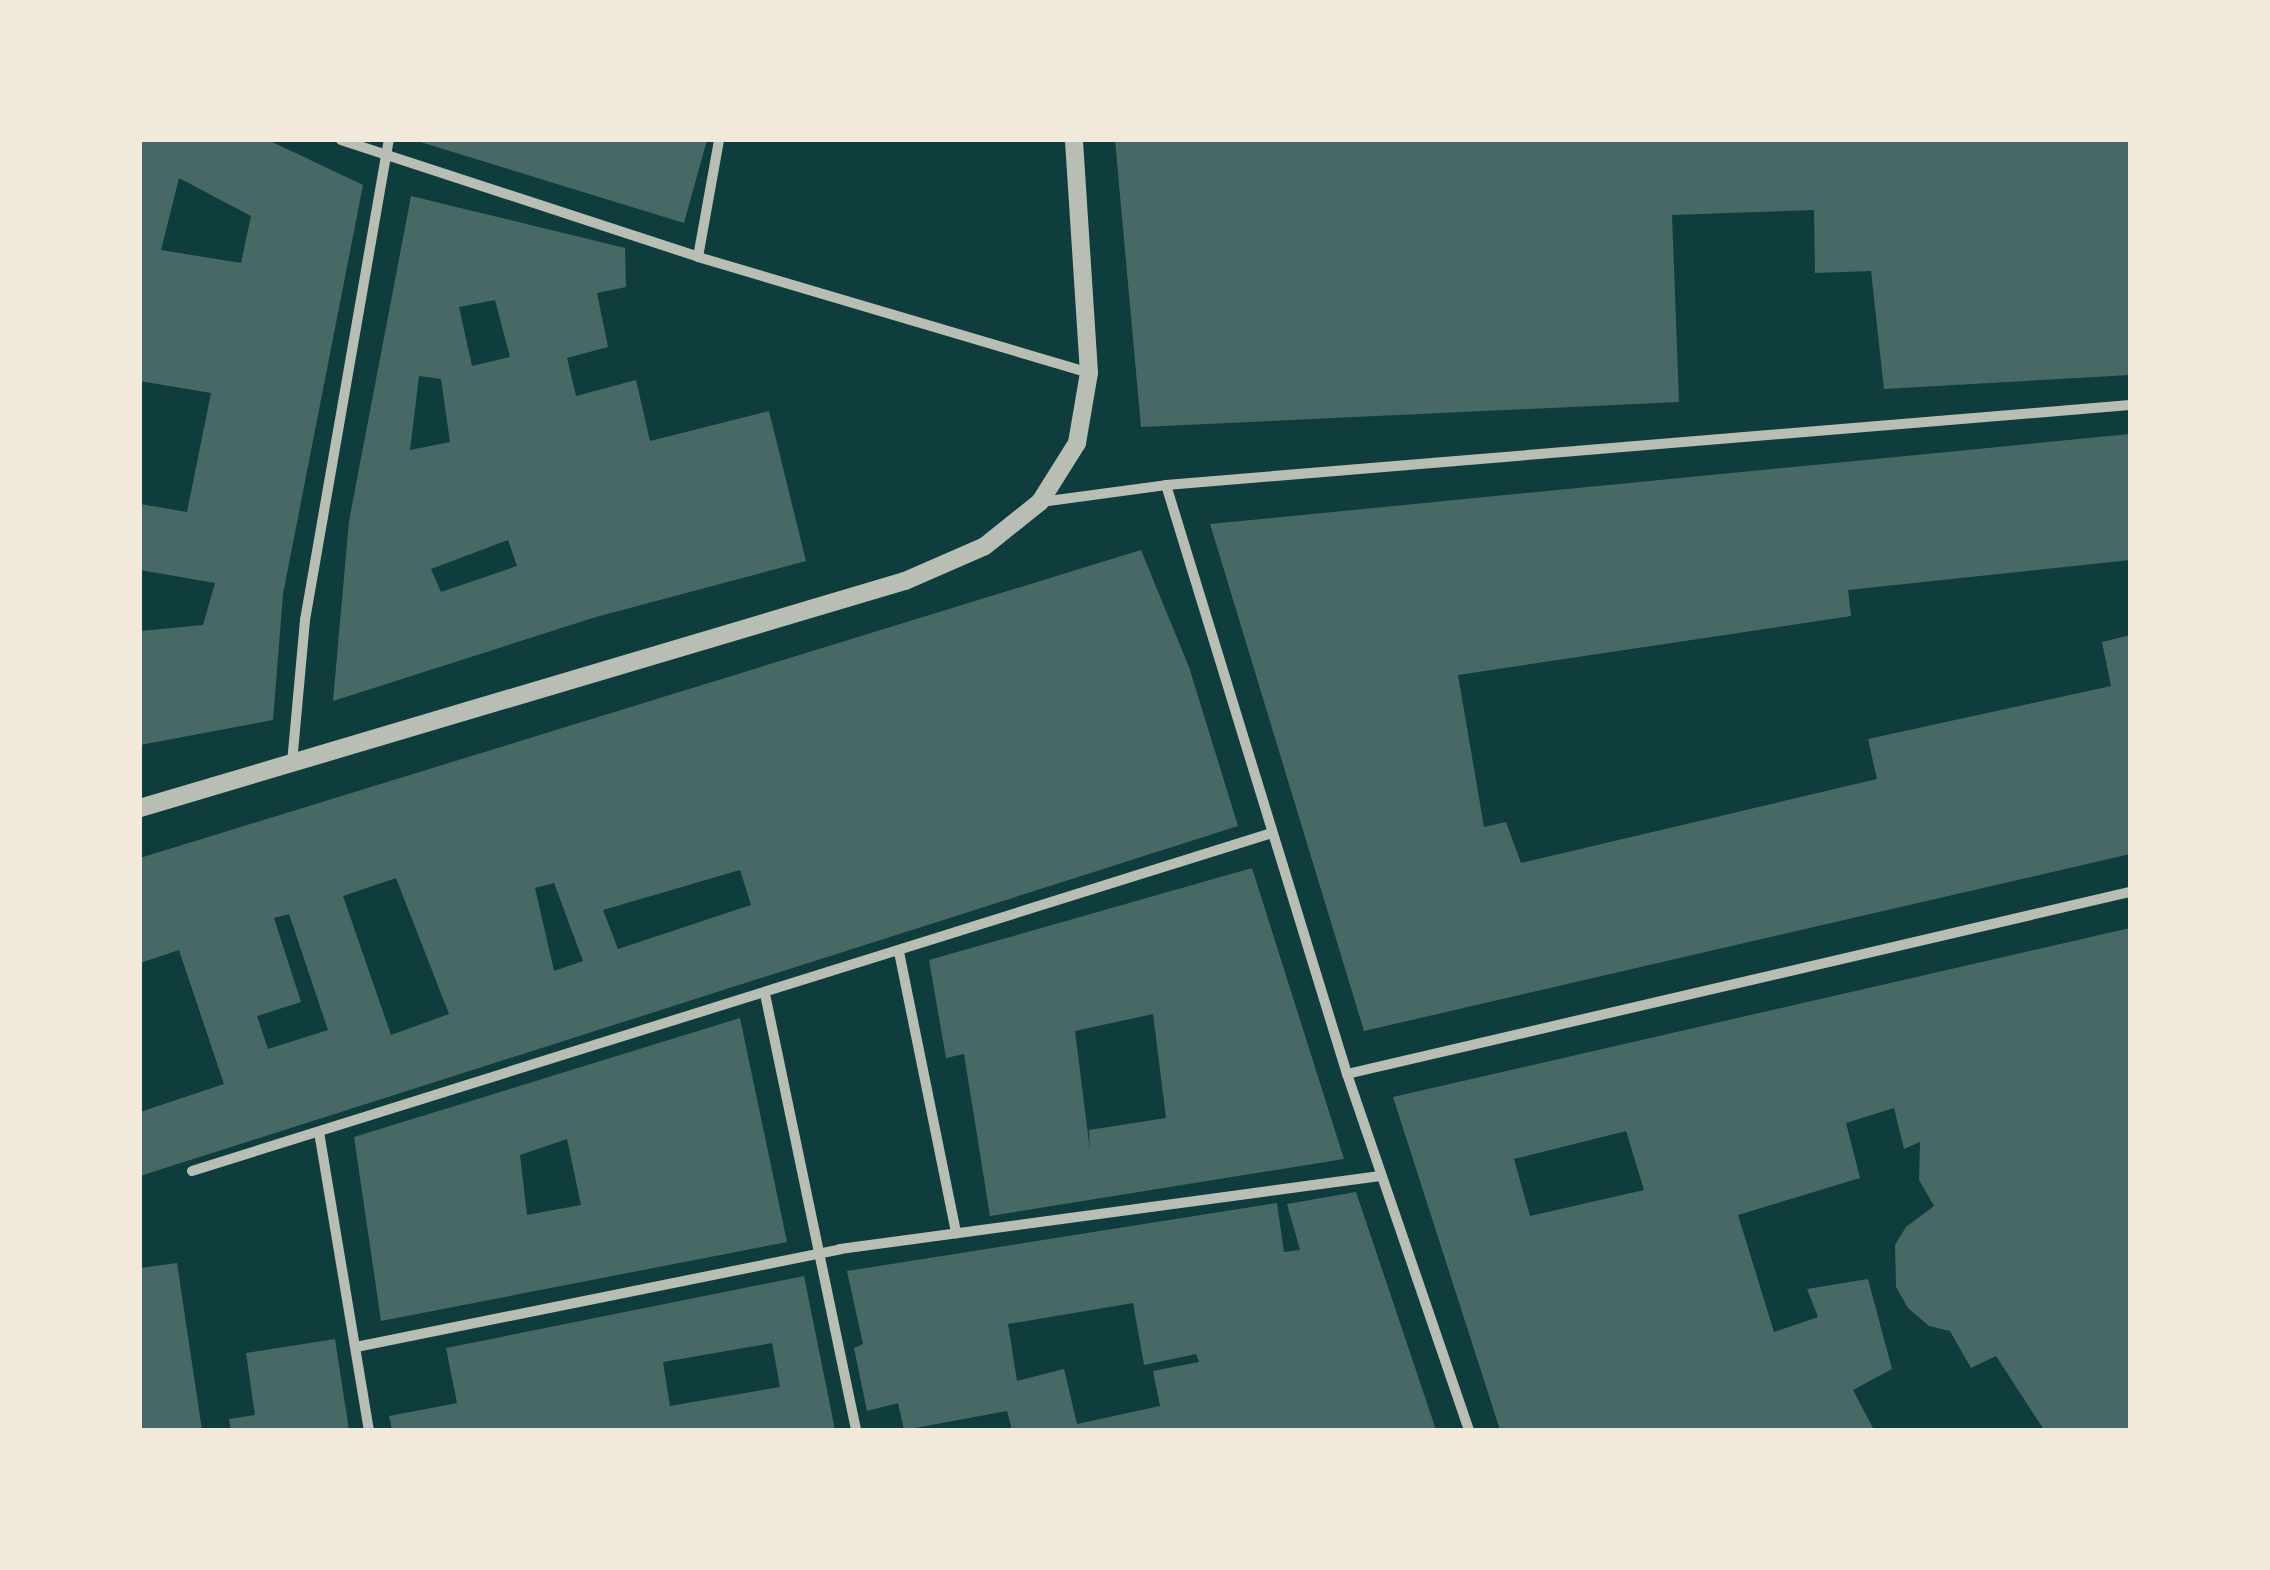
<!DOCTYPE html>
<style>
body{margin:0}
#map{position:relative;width:2270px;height:1570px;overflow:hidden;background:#0f3d3e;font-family:"Nunito Sans",sans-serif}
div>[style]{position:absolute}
.building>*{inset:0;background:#486865}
.minor>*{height:10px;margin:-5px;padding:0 5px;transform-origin:5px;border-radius:5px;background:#b8beb3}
.tertiary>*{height:18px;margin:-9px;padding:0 9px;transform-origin:9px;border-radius:9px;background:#b8beb3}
span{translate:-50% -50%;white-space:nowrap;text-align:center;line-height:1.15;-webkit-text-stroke:8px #f1e9da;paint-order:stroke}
.frame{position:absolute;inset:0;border:142px solid #f1e9da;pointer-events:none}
</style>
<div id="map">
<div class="building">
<i style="clip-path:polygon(evenodd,140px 140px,268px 140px,363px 185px,283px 594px,273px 720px,140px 745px,140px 631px,203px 625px,215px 583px,140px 570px,140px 504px,187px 512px,211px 393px,140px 381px,140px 140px,179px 178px,251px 216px,241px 263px,161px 250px,179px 178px)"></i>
<i style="clip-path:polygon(414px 140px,707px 140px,684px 223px)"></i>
<i style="clip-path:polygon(1115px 140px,2130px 140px,2130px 375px,1884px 389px,1871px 271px,1815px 273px,1814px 210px,1672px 215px,1679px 402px,1141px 427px)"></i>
<i style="clip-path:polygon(evenodd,411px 196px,625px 248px,626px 287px,597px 293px,608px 347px,567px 358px,576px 396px,636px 380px,650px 441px,769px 411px,806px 561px,596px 617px,333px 701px,349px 521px,411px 196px,495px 300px,510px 357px,472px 366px,459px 307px,495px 300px,411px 196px,419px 376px,441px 379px,450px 442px,410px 450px,419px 376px,411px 196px,508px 540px,517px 566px,441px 592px,431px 569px,508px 540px)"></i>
<i style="clip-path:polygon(2130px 434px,2130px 560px,1848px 590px,1851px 616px,1458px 675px,1484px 827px,1506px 822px,1521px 863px,1877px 779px,1868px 739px,2111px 686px,2102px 642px,2130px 635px,2130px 854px,1364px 1031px,1210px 524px)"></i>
<i style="clip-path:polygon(evenodd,1141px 550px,1189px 667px,1238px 826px,140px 1176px,140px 1112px,224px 1084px,179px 950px,140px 963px,140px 858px,1141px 550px,740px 870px,751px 905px,618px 949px,603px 910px,740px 870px,1141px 550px,396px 878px,449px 1014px,391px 1035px,343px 896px,396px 878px,1141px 550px,554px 883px,583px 961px,554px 971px,535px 888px,554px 883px,1141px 550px,289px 914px,328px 1030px,268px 1049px,257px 1016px,301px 1002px,274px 918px,289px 914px)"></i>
<i style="clip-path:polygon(evenodd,1252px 868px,1344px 1159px,990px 1216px,964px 1054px,946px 1058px,929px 960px,1252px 868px,1153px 1014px,1166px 1118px,1089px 1130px,1090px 1151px,1075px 1031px,1153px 1014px)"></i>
<i style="clip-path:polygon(evenodd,2130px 928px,2130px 1430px,2044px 1430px,1996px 1356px,1971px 1368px,1950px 1331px,1929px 1326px,1908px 1308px,1896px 1287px,1895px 1245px,1906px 1227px,1934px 1206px,1919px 1180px,1920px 1142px,1904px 1149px,1894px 1108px,1846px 1123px,1860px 1178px,1738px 1215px,1774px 1332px,1818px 1317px,1807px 1289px,1868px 1279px,1892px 1369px,1853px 1390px,1874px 1430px,1500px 1430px,1393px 1097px,2130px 928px,1626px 1131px,1644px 1190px,1530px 1216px,1514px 1159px,1626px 1131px)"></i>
<i style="clip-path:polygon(evenodd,740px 1018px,787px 1242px,381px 1321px,354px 1137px,740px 1018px,567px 1139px,581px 1205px,527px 1215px,520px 1155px,567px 1139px)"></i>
<i style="clip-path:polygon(evenodd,1356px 1192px,1436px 1430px,1012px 1430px,1007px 1411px,904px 1430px,898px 1403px,867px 1411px,854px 1348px,863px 1344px,847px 1271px,1277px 1203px,1284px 1252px,1300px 1250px,1287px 1204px,1356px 1192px,1133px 1303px,1144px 1365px,1196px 1354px,1199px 1362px,1153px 1371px,1160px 1406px,1077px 1424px,1064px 1369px,1017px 1381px,1008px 1324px,1133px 1303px)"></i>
<i style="clip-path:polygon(177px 1263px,202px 1430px,140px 1430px,140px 1268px)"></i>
<i style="clip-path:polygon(evenodd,804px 1276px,835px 1430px,392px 1430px,389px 1416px,457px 1403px,446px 1348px,804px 1276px,772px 1343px,780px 1387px,670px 1406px,663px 1362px,772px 1343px)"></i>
<i style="clip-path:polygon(335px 1339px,349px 1430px,231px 1430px,229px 1419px,255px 1415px,246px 1353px)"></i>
</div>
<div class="minor">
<i style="left:341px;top:140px;width:376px;rotate:18.1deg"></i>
<i style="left:698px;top:257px;width:408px;rotate:16.5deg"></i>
<i style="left:698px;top:257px;width:119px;rotate:-79.8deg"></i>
<i style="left:1166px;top:485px;width:616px;rotate:72.92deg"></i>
<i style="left:1347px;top:1074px;width:376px;rotate:71.1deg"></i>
<i style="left:1041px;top:502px;width:126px;rotate:-7.7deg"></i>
<i style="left:1166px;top:485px;width:967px;rotate:-4.74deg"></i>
<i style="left:292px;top:763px;width:144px;rotate:-84.8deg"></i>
<i style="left:305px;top:620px;width:487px;rotate:-80.1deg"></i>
<i style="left:899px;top:952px;width:287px;rotate:78.5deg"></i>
<i style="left:765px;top:994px;width:445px;rotate:78.2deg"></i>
<i style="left:1347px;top:1074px;width:804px;rotate:-13.09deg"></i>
<i style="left:319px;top:1132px;width:302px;rotate:80.5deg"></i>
<i style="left:192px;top:1171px;width:1132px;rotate:-17.38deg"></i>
<i style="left:356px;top:1347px;width:494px;rotate:-11.4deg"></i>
<i style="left:840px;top:1249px;width:545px;rotate:-7.7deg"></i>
</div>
<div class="tertiary">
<i style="left:140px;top:808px;width:798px;rotate:-16.53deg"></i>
<i style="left:905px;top:581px;width:87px;rotate:-23.6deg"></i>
<i style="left:985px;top:546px;width:70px;rotate:-38.7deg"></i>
<i style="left:1040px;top:502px;width:70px;rotate:-57.9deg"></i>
<i style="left:1077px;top:443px;width:71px;rotate:-80.3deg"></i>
<i style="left:1089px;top:373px;width:233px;rotate:-93.7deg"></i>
</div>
<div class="frame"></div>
</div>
